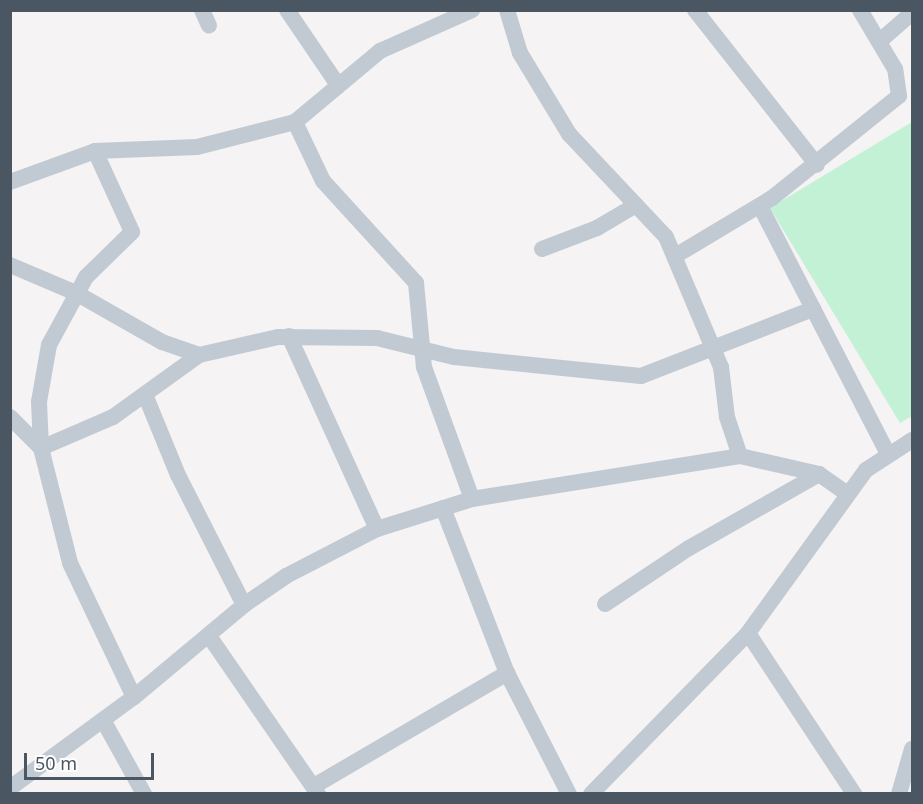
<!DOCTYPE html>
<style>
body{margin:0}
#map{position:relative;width:923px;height:804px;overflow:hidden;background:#f5f3f3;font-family:"Noto Sans",sans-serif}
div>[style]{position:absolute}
.green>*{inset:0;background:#c3f1d5}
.minor>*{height:16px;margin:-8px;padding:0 8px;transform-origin:8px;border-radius:8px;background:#c1cad2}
span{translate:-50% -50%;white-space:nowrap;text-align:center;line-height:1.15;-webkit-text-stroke:6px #fff;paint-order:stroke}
.frame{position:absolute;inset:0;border:12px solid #4a5661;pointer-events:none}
.scale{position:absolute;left:24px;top:753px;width:130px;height:27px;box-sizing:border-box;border:3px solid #4a5661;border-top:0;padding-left:8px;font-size:18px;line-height:21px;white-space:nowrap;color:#4a5661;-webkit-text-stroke:4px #fff;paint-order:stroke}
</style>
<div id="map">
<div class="green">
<i style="clip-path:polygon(912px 122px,912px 416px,900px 423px,770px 208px)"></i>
</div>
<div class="minor">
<i style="left:202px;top:10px;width:17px;rotate:66deg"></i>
<i style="left:287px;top:10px;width:91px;rotate:55.8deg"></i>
<i style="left:507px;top:10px;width:45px;rotate:73.2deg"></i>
<i style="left:520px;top:53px;width:95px;rotate:58.8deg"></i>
<i style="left:569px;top:134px;width:141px;rotate:46.7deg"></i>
<i style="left:666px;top:237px;width:141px;rotate:67.1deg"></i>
<i style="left:721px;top:367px;width:50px;rotate:83.2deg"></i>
<i style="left:727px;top:417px;width:41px;rotate:71.6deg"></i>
<i style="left:695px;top:10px;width:197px;rotate:51.8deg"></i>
<i style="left:881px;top:40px;width:41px;rotate:-41.1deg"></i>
<i style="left:295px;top:122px;width:65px;rotate:64.6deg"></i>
<i style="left:323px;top:181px;width:138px;rotate:47.6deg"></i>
<i style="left:416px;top:283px;width:84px;rotate:84.6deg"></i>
<i style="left:424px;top:367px;width:140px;rotate:70deg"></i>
<i style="left:95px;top:151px;width:89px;rotate:65.4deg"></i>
<i style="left:132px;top:232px;width:64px;rotate:135.6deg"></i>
<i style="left:86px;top:277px;width:77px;rotate:118.6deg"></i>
<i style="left:49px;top:345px;width:58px;rotate:100deg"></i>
<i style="left:39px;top:402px;width:46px;rotate:87.5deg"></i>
<i style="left:41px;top:448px;width:119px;rotate:75.8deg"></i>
<i style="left:70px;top:563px;width:148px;rotate:64.5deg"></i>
<i style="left:10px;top:182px;width:90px;rotate:-20deg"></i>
<i style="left:95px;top:151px;width:102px;rotate:-2.2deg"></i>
<i style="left:197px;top:147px;width:101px;rotate:-14.3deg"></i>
<i style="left:295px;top:122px;width:111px;rotate:-39.9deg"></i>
<i style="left:380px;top:51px;width:101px;rotate:-24deg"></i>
<i style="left:760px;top:206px;width:279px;rotate:62.7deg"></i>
<i style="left:542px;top:249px;width:59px;rotate:-20.9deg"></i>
<i style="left:597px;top:228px;width:45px;rotate:-30.5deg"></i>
<i style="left:675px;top:256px;width:113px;rotate:-30.9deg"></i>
<i style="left:772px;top:198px;width:163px;rotate:-38.8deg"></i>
<i style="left:899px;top:96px;width:27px;rotate:-98deg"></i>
<i style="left:895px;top:69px;width:69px;rotate:-120.7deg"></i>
<i style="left:10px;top:265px;width:72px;rotate:23deg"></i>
<i style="left:76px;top:293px;width:99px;rotate:29.7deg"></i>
<i style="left:162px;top:342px;width:39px;rotate:19deg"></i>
<i style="left:289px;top:336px;width:212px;rotate:65.5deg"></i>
<i style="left:146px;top:397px;width:84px;rotate:67.7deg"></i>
<i style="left:178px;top:475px;width:146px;rotate:63.1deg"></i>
<i style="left:10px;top:417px;width:44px;rotate:45deg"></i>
<i style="left:41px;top:448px;width:78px;rotate:-23.3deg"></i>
<i style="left:113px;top:417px;width:106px;rotate:-35.8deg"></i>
<i style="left:199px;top:355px;width:81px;rotate:-12.8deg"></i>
<i style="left:278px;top:337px;width:99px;rotate:0.6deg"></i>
<i style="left:377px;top:338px;width:79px;rotate:13.9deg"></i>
<i style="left:454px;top:357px;width:188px;rotate:5.8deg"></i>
<i style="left:641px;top:376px;width:185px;rotate:-21.3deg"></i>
<i style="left:443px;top:508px;width:177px;rotate:68.8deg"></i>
<i style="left:507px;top:673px;width:136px;rotate:62.9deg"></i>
<i style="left:605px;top:604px;width:101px;rotate:-33.7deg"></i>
<i style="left:689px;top:548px;width:150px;rotate:-29.6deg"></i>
<i style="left:748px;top:633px;width:193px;rotate:56.6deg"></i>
<i style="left:209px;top:636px;width:192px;rotate:55.4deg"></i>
<i style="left:103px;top:720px;width:85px;rotate:61deg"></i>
<i style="left:314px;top:786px;width:224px;rotate:-30.3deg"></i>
<i style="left:10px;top:788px;width:154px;rotate:-36.3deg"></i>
<i style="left:134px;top:697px;width:143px;rotate:-39.9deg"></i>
<i style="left:244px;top:605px;width:51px;rotate:-34.6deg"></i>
<i style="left:286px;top:576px;width:102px;rotate:-27.3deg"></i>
<i style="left:377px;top:529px;width:100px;rotate:-17.5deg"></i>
<i style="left:472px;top:499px;width:271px;rotate:-9.1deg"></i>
<i style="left:740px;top:456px;width:81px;rotate:12.8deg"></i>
<i style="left:819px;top:474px;width:32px;rotate:35deg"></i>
<i style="left:591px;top:794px;width:225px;rotate:-45.7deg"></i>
<i style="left:748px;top:633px;width:201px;rotate:-54.1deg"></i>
<i style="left:866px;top:470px;width:55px;rotate:-33.1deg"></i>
<i style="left:899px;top:794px;width:47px;rotate:-73.9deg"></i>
</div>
<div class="frame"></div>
<div class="scale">50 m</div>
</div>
